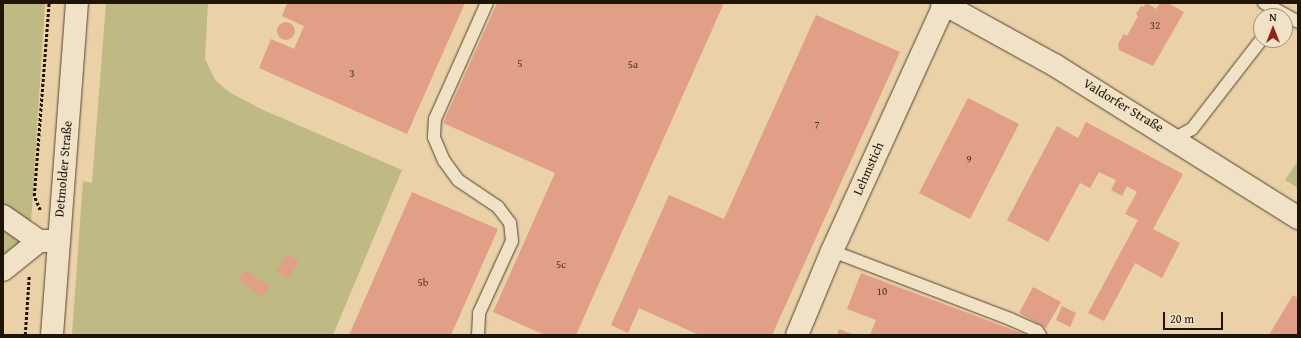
<!DOCTYPE html>
<meta charset="utf-8">
<style>
body{margin:0}
#map{position:relative;width:1301px;height:338px;overflow:hidden;background:#ead1a8;font-family:"Gentium Book Plus",serif}
div>[style]{position:absolute}
.green>*{inset:0;background:#bfb983}
.building>*{inset:0;background:#e09f86}
.round{border-radius:50%}
.path>*{height:2.5px;margin-top:-1.25px;transform-origin:0;background:repeating-linear-gradient(90deg,#1e1508 0 3px,transparent 0 5px)}
.roads{filter:drop-shadow(0 0 1px #514430) drop-shadow(0 0 1px #514430)}
.service>*{height:12px;margin:-6px;padding:0 6px;transform-origin:6px;border-radius:6px;background:#f1e1c6}
.minor>*{height:22px;margin:-11px;padding:0 11px;transform-origin:11px;border-radius:11px;background:#f1e1c6}
.tertiary>*{height:22px;margin:-11px;padding:0 11px;transform-origin:11px;border-radius:11px;background:#f1e1c6}
.secondary>*{height:22px;margin:-11px;padding:0 11px;transform-origin:11px;border-radius:11px;background:#f1e1c6}
span{translate:-50% -50%;white-space:nowrap;text-align:center;line-height:1.15;-webkit-text-stroke:3.5px #f1e1c6;paint-order:stroke}
.number-label{font-size:11px;color:#4e3828}
.number-label span{-webkit-text-stroke-width:0}
.street-label{font-size:13px;color:#1e1508}
.frame{position:absolute;inset:0;border:4px solid #1e1508;pointer-events:none}
.north{position:absolute;left:1253px;top:8px;width:40px;height:40px;box-sizing:border-box;background:#f1e1c6;border:1px solid #9d8f7a;border-radius:50%;rotate:0deg;font-size:11px;font-weight:700;line-height:16px;text-align:center;color:#1e1508}
.north::after{content:'';display:block;margin:auto;width:14px;height:18px;background:#8f2418;clip-path:polygon(50% 0,100% 100%,50% 72%,0 100%)}
.scale{position:absolute;left:1163px;top:312px;width:60px;height:18px;box-sizing:border-box;border:2px solid #1e1508;border-top:0;padding-left:5px;font-size:12px;line-height:14px;white-space:nowrap;color:#1e1508;-webkit-text-stroke:3px #f1e1c6;paint-order:stroke}
</style>
<div id="map">
<div class="green">
<i style="clip-path:polygon(3px 3px,45px 3px,30px 239px,3px 261px)"></i>
<i style="clip-path:polygon(106px 3px,208px 3px,205px 59px,215px 80px,229px 92px,261px 109px,402px 170px,333px 335px,72px 335px,83px 181px,92px 183px)"></i>
<i style="clip-path:polygon(1298px 161px,1298px 188px,1285px 180px)"></i>
</div>
<div class="building">
<i style="clip-path:polygon(287px 3px,465px 3px,407px 134px,259px 68px,271px 39px,294px 49px,304px 26px,282px 16px)"></i>
<i style="clip-path:polygon(497px 3px,724px 3px,576px 335px,545px 335px,493px 312px,555px 173px,443px 123px)"></i>
<i style="clip-path:polygon(1147px 3px,1156px 9px,1160px 3px,1168px 3px,1184px 12px,1153px 66px,1119px 50px,1118px 44px,1124px 34px,1127px 36px,1138px 16px,1136px 14px,1141px 6px,1143px 7px)"></i>
<i style="clip-path:polygon(816px 15px,900px 52px,772px 335px,699px 335px,639px 308px,628px 333px,611px 325px,669px 195px,724px 219px)"></i>
<i class="round" style="left:277px;top:22px;width:18px;height:18px"></i>
<i style="clip-path:polygon(968px 98px,1019px 124px,970px 219px,919px 193px)"></i>
<i style="clip-path:polygon(1086px 122px,1183px 174px,1153px 229px,1180px 243px,1162px 278px,1135px 263px,1104px 321px,1088px 313px,1138px 220px,1125px 214px,1137px 192px,1127px 186px,1122px 196px,1111px 190px,1116px 180px,1099px 172px,1090px 188px,1080px 183px,1048px 242px,1007px 220px,1057px 126px,1078px 138px)"></i>
<i style="clip-path:polygon(412px 192px,498px 229px,451px 335px,349px 335px)"></i>
<i style="clip-path:polygon(287px 254px,299px 261px,288px 279px,276px 272px)"></i>
<i style="clip-path:polygon(245px 270px,269px 286px,262px 297px,238px 280px)"></i>
<i style="clip-path:polygon(861px 273px,1027px 335px,870px 335px,876px 320px,847px 309px)"></i>
<i style="clip-path:polygon(1033px 287px,1061px 302px,1046px 328px,1019px 313px)"></i>
<i style="clip-path:polygon(1293px 295px,1298px 298px,1297px 335px,1269px 335px)"></i>
<i style="clip-path:polygon(1062px 306px,1076px 313px,1070px 327px,1056px 320px)"></i>
<i style="clip-path:polygon(839px 329px,855px 335px,837px 335px)"></i>
</div>
<div class="path">
<i style="left:40px;top:210px;width:15px;rotate:-113deg"></i>
<i style="left:34px;top:196px;width:194px;rotate:-85.6deg"></i>
<i style="left:25px;top:335px;width:59px;rotate:-86.1deg"></i>
</div>
<div class="roads">
<div class="service">
<i style="left:1264px;top:3px;width:39px;rotate:29deg"></i>
<i style="left:1175px;top:138px;width:19px;rotate:-28deg"></i>
<i style="left:1192px;top:129px;width:113px;rotate:-52.2deg"></i>
<i style="left:832px;top:251px;width:191px;rotate:20.9deg"></i>
<i style="left:1010px;top:319px;width:30px;rotate:24deg"></i>
<i style="left:1037px;top:331px;width:5px;rotate:53deg"></i>
<i style="left:478px;top:335px;width:22px;rotate:-87deg"></i>
<i style="left:479px;top:313px;width:79px;rotate:-65.4deg"></i>
<i style="left:512px;top:241px;width:18px;rotate:-96deg"></i>
<i style="left:510px;top:223px;width:20px;rotate:-127deg"></i>
<i style="left:498px;top:207px;width:48px;rotate:-146deg"></i>
<i style="left:458px;top:180px;width:24px;rotate:-126deg"></i>
<i style="left:444px;top:161px;width:26px;rotate:-113deg"></i>
<i style="left:434px;top:137px;width:18px;rotate:-87deg"></i>
<i style="left:435px;top:119px;width:127px;rotate:-65.9deg"></i>
</div>
<div class="minor">
<i style="left:3px;top:216px;width:44px;rotate:34.8deg"></i>
<i style="left:3px;top:270px;width:46px;rotate:-38.9deg"></i>
<i style="left:39px;top:241px;width:19px"></i>
<i style="left:797px;top:335px;width:91px;rotate:-67.4deg"></i>
<i style="left:832px;top:251px;width:273px;rotate:-65.5deg"></i>
</div>
<div class="tertiary">
<i style="left:942px;top:3px;width:130px;rotate:28.9deg"></i>
<i style="left:1056px;top:66px;width:286px;rotate:32.1deg"></i>
</div>
<div class="secondary">
<i style="left:52px;top:335px;width:333px;rotate:-85.7deg"></i>
</div>
</div>
<div class="number-label">
<span style="left:1155px;top:25px">32</span>
<span style="left:520px;top:63px">5</span>
<span style="left:633px;top:64px">5a</span>
<span style="left:352px;top:73px">3</span>
<span style="left:817px;top:124px">7</span>
<span style="left:969px;top:159px">9</span>
<span style="left:561px;top:264px">5c</span>
<span style="left:423px;top:282px">5b</span>
<span style="left:882px;top:291px">10</span>
</div>
<div class="street-label">
<span style="left:1123px;top:106px;rotate:31deg">Valdorfer Straße</span>
<span style="left:64px;top:169px;rotate:-85deg">Detmolder Straße</span>
<span style="left:869px;top:169px;rotate:-66deg">Lehmstich</span>
</div>
<div class="frame"></div>
<div class="north">N</div>
<div class="scale">20 m</div>
</div>
